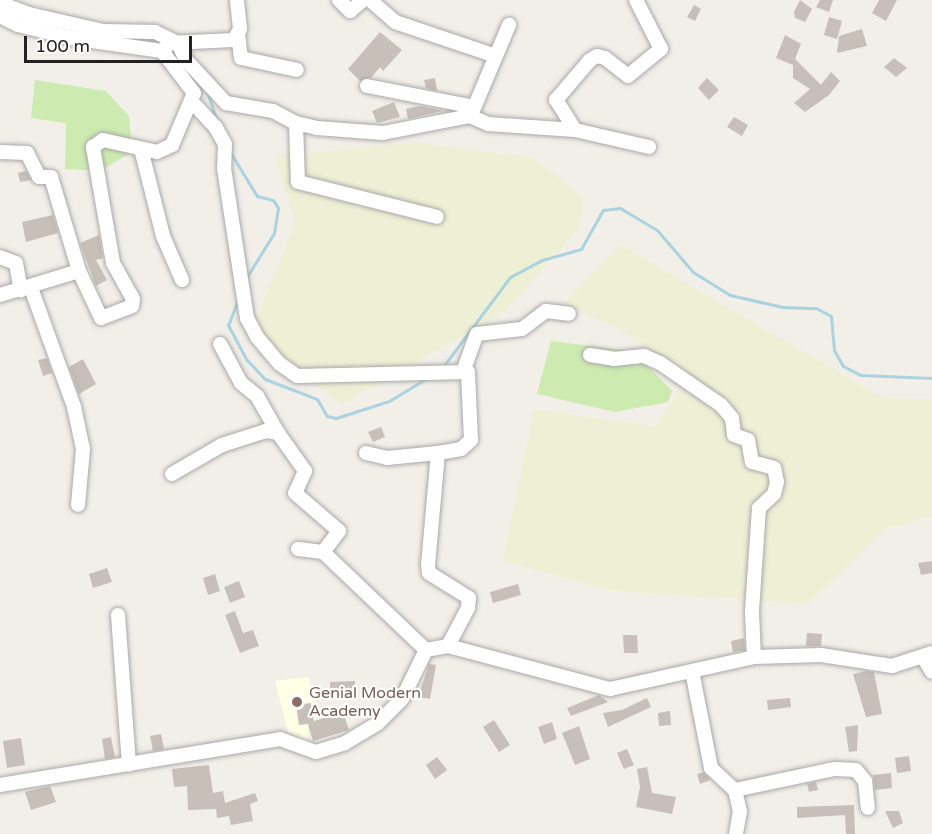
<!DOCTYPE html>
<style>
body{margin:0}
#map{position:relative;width:932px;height:834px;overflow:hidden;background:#f2efe9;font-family:"Varela Round",sans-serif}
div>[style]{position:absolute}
.education>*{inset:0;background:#ffffe5}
.farmland>*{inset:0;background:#eef0d5}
.grass>*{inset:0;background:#cdebb0}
.stream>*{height:3px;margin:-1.5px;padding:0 1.5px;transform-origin:1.5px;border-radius:1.5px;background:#aad3df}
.building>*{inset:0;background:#c7bfb8}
.roads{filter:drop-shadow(0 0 2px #a9a9a9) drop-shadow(0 0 2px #a9a9a9)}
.minor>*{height:14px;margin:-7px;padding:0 7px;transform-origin:7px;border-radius:7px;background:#fff}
.dots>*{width:16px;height:16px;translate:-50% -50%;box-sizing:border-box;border:3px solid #fff;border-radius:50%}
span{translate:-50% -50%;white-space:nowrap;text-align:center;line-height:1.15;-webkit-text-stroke:4.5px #fff;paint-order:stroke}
.education-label{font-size:16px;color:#785e54}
.left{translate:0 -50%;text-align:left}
.scale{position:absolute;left:24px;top:36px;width:168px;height:27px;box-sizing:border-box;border:3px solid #222;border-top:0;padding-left:8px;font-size:18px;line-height:21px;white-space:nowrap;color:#222;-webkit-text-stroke:4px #fff;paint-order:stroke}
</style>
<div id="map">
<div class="education">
<i style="clip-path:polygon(309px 677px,316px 723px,308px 726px,308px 745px,288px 732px,275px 681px)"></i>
</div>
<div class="farmland">
<i style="clip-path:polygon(416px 142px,532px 157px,585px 199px,577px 231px,504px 312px,341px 405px,250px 334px,295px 223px,275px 156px)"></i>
<i style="clip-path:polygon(621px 245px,883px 398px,932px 399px,932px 517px,887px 528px,807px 604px,613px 591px,503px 561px,534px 409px,655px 426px,691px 376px,617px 328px,563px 304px)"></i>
</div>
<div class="grass">
<i style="clip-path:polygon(35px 80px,106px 91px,129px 116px,132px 152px,100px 171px,65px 169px,66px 123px,31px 118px)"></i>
<i style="clip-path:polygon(551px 341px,633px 351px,672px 391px,668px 402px,615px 412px,537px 394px)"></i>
</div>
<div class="stream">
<i style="left:169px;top:48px;width:15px;rotate:48deg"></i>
<i style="left:207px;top:91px;width:32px;rotate:72deg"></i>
<i style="left:230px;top:152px;width:52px;rotate:58.5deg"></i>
<i style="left:257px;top:196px;width:16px;rotate:14deg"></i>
<i style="left:273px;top:200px;width:9px;rotate:58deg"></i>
<i style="left:278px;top:208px;width:25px;rotate:99deg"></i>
<i style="left:274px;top:233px;width:55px;rotate:121.7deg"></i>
<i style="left:239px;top:297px;width:30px;rotate:111deg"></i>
<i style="left:228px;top:325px;width:40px;rotate:62deg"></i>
<i style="left:247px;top:360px;width:26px;rotate:47deg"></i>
<i style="left:265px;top:379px;width:56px;rotate:21deg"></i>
<i style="left:317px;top:399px;width:20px;rotate:60deg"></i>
<i style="left:327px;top:416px;width:9px;rotate:13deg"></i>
<i style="left:336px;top:418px;width:56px;rotate:-17.8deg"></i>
<i style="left:389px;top:401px;width:44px;rotate:-31.2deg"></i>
<i style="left:442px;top:368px;width:114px;rotate:-53.2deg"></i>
<i style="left:510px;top:277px;width:36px;rotate:-28deg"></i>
<i style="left:542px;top:260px;width:41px;rotate:-15.8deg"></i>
<i style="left:581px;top:249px;width:45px;rotate:-60.6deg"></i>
<i style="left:603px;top:210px;width:17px;rotate:-7deg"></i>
<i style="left:620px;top:208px;width:43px;rotate:30.7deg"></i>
<i style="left:657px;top:230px;width:55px;rotate:49.4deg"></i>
<i style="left:693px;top:272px;width:44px;rotate:31.9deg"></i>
<i style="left:730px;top:295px;width:54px;rotate:12.8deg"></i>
<i style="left:783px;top:307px;width:33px;rotate:2deg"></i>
<i style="left:816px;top:308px;width:17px;rotate:28deg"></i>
<i style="left:831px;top:316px;width:34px;rotate:85deg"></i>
<i style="left:834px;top:350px;width:18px;rotate:61deg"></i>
<i style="left:843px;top:366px;width:20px;rotate:27deg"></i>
<i style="left:861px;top:375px;width:71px;rotate:2.4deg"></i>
</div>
<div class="building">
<i style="clip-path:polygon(800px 0,812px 9px,805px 22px,795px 18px,794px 12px)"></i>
<i style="clip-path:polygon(820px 0,833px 0,829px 12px,816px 7px)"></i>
<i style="clip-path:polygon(879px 0,897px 0,886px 21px,872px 13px)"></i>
<i style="clip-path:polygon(694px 5px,701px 9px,695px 21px,687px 17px)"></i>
<i style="clip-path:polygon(829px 17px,842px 21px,837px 39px,824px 35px)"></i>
<i style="clip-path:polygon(862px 29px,867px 46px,837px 53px,839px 36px)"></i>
<i style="clip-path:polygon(380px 32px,402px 50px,383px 71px,380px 67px,371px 78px,360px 81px,348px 69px)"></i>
<i style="clip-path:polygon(785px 35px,801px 44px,795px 59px,821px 85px,831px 72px,840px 81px,829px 95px,805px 112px,794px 103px,810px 89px,793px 78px,793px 65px,776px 58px)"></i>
<i style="clip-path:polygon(894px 58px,907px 68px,896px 77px,884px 67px)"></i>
<i style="clip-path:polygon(435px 78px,437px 91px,426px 88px,424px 80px)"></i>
<i style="clip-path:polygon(707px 78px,719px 90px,709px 100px,698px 88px)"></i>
<i style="clip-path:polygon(394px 102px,400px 117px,377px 123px,372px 111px)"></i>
<i style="clip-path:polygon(420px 106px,441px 110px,442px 111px,408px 119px,406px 109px)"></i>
<i style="clip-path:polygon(734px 117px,748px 125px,742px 136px,727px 127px)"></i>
<i style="clip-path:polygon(26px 171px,31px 180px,20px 182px,18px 173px)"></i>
<i style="clip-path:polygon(53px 215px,58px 233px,26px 242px,22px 222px)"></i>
<i style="clip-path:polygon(99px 235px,103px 258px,96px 260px,107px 280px,96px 286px,80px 243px)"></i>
<i style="clip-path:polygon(47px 358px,52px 373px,43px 376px,38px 360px)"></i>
<i style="clip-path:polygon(83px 359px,96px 384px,79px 394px,69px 367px)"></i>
<i style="clip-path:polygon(381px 427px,385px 437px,373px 442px,368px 432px)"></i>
<i style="clip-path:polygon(932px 561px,932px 573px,921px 575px,918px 563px)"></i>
<i style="clip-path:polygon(107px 568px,112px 582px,93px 588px,89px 574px)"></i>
<i style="clip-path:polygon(215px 574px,220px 591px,208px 595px,203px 578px)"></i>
<i style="clip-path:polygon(239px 581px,245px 597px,230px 603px,224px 587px)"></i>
<i style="clip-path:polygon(518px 584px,521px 595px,493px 603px,490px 592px)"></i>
<i style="clip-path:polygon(235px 611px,243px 633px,253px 630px,259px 646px,240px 653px,225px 615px)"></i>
<i style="clip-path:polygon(807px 633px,822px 634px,821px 646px,806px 646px)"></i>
<i style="clip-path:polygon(623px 635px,637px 635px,638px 653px,624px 653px)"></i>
<i style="clip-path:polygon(744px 638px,745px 650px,733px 652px,731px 641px)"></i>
<i style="clip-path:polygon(429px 664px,436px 665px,430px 699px,418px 697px)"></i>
<i style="clip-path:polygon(866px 671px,874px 672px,882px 714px,866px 717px,853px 674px)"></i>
<i style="clip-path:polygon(355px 681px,355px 692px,330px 693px,330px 682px)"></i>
<i style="clip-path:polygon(599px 695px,608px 702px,571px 716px,567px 708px)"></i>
<i style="clip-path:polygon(647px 698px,651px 707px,608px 727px,603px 713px,622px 710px)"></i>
<i style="clip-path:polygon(790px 698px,791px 707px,768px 710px,767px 700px)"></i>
<i style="clip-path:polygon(311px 703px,314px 721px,343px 712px,349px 730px,313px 741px,308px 724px,299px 725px,296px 705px)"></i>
<i style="clip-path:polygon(670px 711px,671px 725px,659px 726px,658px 713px)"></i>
<i style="clip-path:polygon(494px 720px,510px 745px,499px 752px,483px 727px)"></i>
<i style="clip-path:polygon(552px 722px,557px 739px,544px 744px,538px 727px)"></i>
<i style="clip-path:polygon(858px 725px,857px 751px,849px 752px,845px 727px)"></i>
<i style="clip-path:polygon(579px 726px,590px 759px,575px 765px,562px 733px)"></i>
<i style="clip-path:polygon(161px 734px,164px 749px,153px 751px,150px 736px)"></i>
<i style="clip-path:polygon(111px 737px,115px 757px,105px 759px,102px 739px)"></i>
<i style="clip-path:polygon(21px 738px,25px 765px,7px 768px,3px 741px)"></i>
<i style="clip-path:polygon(627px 749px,634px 765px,624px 769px,617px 753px)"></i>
<i style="clip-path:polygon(909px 756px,911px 771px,897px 773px,895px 758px)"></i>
<i style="clip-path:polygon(437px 757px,447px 770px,435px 779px,426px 765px)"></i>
<i style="clip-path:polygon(209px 765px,213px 793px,223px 791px,225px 803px,255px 793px,258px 801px,250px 804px,253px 821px,231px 825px,229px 816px,217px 818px,216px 809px,188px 810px,187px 786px,174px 787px,172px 769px)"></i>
<i style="clip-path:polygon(647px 767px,652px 793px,676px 797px,672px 814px,636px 807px,640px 787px,637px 769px)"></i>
<i style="clip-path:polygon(704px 772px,710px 780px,700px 784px,697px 774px)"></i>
<i style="clip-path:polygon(891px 773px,892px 788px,875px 790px,873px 775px)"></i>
<i style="clip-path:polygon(816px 782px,818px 790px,809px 792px,807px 784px)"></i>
<i style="clip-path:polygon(50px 786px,56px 802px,31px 810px,25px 792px)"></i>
<i style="clip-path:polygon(854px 805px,855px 834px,846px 834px,845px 815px,797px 818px,797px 807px)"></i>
<i style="clip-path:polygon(885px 811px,899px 811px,903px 823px,893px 828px)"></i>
</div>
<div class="roads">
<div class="minor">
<i style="left:339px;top:0;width:16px;rotate:45deg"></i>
<i style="left:350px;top:11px;width:17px;rotate:-40deg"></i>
<i style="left:370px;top:0;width:33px;rotate:41deg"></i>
<i style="left:395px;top:22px;width:103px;rotate:18.6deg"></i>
<i style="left:0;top:3px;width:31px;rotate:21deg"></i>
<i style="left:29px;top:14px;width:76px;rotate:12.9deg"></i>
<i style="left:103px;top:31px;width:52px;rotate:1.1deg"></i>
<i style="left:155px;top:32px;width:25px;rotate:26deg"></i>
<i style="left:178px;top:43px;width:19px;rotate:65deg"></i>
<i style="left:186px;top:60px;width:59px;rotate:47.1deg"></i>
<i style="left:226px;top:103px;width:48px;rotate:9.7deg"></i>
<i style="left:273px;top:111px;width:26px;rotate:28deg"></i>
<i style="left:296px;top:123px;width:22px;rotate:13deg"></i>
<i style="left:317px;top:128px;width:66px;rotate:4.3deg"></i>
<i style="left:383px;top:133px;width:89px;rotate:-11.1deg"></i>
<i style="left:470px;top:116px;width:20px;rotate:24deg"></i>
<i style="left:488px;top:124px;width:87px;rotate:3.9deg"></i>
<i style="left:575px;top:130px;width:76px;rotate:12.9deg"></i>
<i style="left:0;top:16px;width:20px;rotate:27deg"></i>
<i style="left:18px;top:25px;width:55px;rotate:13.8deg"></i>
<i style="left:71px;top:38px;width:92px;rotate:8.1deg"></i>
<i style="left:162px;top:51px;width:11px;rotate:-45deg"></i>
<i style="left:170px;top:43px;width:64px;rotate:-2.7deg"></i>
<i style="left:234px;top:40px;width:13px;rotate:-61deg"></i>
<i style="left:240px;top:29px;width:29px;rotate:-96deg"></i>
<i style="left:238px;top:34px;width:24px;rotate:83deg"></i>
<i style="left:241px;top:58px;width:57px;rotate:12.1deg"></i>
<i style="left:367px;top:86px;width:109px;rotate:11.1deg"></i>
<i style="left:193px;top:103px;width:34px;rotate:47deg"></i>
<i style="left:216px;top:128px;width:18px;rotate:61deg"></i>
<i style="left:225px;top:144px;width:24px;rotate:92deg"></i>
<i style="left:224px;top:168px;width:152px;rotate:81.3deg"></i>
<i style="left:247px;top:318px;width:21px;rotate:62deg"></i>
<i style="left:257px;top:337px;width:35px;rotate:50deg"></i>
<i style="left:280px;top:364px;width:21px;rotate:35deg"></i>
<i style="left:297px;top:376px;width:171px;rotate:-1.3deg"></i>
<i style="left:468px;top:372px;width:68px;rotate:87.5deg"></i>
<i style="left:471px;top:440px;width:13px;rotate:138deg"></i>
<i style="left:461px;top:449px;width:23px;rotate:170deg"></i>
<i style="left:438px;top:453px;width:112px;rotate:95.1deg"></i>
<i style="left:428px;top:565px;width:8px;rotate:83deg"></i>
<i style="left:429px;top:573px;width:47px;rotate:32deg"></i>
<i style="left:469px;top:598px;width:10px;rotate:96deg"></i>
<i style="left:468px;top:608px;width:43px;rotate:117.8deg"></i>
<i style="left:471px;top:115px;width:98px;rotate:-67.1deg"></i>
<i style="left:296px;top:123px;width:59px;rotate:88.1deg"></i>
<i style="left:298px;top:182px;width:143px;rotate:14.1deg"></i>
<i style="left:575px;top:130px;width:36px;rotate:-122deg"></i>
<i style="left:556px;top:100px;width:52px;rotate:-49.6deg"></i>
<i style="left:590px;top:60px;width:8px;rotate:-30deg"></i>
<i style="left:597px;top:56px;width:8px;rotate:14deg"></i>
<i style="left:605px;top:58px;width:29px;rotate:38deg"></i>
<i style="left:628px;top:76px;width:43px;rotate:-39.3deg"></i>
<i style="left:661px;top:49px;width:55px;rotate:-117deg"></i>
<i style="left:141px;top:149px;width:90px;rotate:75.8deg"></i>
<i style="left:163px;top:236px;width:48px;rotate:66.6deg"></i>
<i style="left:0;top:152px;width:27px;rotate:2deg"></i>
<i style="left:27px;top:153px;width:27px;rotate:63deg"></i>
<i style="left:39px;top:177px;width:12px"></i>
<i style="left:51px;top:177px;width:98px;rotate:73.4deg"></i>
<i style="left:79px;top:271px;width:83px;rotate:163.1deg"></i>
<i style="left:0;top:257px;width:17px;rotate:21deg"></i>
<i style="left:16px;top:263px;width:28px;rotate:80deg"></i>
<i style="left:79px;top:271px;width:52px;rotate:64.9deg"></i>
<i style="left:101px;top:318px;width:33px;rotate:-21deg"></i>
<i style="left:132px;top:306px;width:7px;rotate:-82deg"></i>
<i style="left:133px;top:299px;width:41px;rotate:-119.1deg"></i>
<i style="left:113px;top:263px;width:118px;rotate:-99.8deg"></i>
<i style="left:93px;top:147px;width:12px;rotate:-35deg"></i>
<i style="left:103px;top:140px;width:55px;rotate:12.5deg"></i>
<i style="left:157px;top:152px;width:17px;rotate:-25deg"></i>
<i style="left:172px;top:145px;width:56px;rotate:-67.1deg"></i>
<i style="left:194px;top:93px;width:53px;rotate:-127.3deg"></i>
<i style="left:31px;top:288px;width:127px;rotate:70.1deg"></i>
<i style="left:74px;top:407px;width:43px;rotate:77.9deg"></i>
<i style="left:83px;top:449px;width:56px;rotate:95.1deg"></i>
<i style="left:220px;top:344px;width:44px;rotate:61.7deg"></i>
<i style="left:241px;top:383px;width:21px;rotate:39deg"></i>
<i style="left:257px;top:396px;width:43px;rotate:60.4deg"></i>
<i style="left:590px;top:355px;width:24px;rotate:9deg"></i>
<i style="left:614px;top:359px;width:30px;rotate:-6deg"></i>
<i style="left:644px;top:356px;width:17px;rotate:24deg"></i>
<i style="left:660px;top:363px;width:74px;rotate:34.5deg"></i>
<i style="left:721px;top:405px;width:17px;rotate:50deg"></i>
<i style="left:732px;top:418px;width:17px;rotate:83deg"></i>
<i style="left:734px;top:435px;width:15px;rotate:20deg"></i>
<i style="left:748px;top:440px;width:22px;rotate:80deg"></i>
<i style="left:752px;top:462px;width:23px;rotate:15deg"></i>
<i style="left:774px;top:468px;width:14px;rotate:78deg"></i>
<i style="left:777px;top:482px;width:12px;rotate:104deg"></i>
<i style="left:774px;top:494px;width:21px;rotate:137deg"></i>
<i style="left:759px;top:508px;width:104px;rotate:93.9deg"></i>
<i style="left:752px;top:612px;width:45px;rotate:87.5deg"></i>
<i style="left:464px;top:369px;width:37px;rotate:-70deg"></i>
<i style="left:477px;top:334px;width:45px;rotate:-6.3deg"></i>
<i style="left:522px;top:329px;width:30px;rotate:-37deg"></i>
<i style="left:546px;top:311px;width:23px;rotate:7deg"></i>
<i style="left:366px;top:453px;width:22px;rotate:13deg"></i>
<i style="left:387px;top:458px;width:51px;rotate:-5.6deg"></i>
<i style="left:172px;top:474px;width:58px;rotate:-30.1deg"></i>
<i style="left:222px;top:445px;width:46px;rotate:-17.7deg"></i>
<i style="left:266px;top:431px;width:12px;rotate:9deg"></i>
<i style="left:278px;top:433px;width:47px;rotate:54.6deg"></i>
<i style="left:305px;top:471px;width:24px;rotate:114deg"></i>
<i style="left:295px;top:493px;width:58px;rotate:40.8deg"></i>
<i style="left:339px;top:531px;width:26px;rotate:127deg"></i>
<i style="left:298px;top:549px;width:25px;rotate:7deg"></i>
<i style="left:323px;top:552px;width:142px;rotate:43.6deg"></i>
<i style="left:118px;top:615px;width:150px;rotate:85.8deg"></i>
<i style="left:923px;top:657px;width:17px;rotate:59deg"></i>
<i style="left:692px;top:671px;width:99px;rotate:78.9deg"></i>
<i style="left:711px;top:768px;width:33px;rotate:43deg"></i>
<i style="left:735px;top:790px;width:22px;rotate:77deg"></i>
<i style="left:740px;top:811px;width:23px;rotate:100deg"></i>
<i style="left:0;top:785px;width:284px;rotate:-9.3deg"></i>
<i style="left:280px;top:739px;width:38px;rotate:20deg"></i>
<i style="left:316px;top:752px;width:30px;rotate:-17deg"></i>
<i style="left:345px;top:743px;width:37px;rotate:-31deg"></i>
<i style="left:377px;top:724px;width:35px;rotate:-45deg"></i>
<i style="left:402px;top:699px;width:55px;rotate:-63.9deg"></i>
<i style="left:426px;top:650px;width:22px;rotate:-10deg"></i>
<i style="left:448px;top:646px;width:168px;rotate:14.9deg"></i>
<i style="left:610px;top:689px;width:148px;rotate:-12.5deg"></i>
<i style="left:754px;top:657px;width:67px;rotate:-1.7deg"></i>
<i style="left:821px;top:655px;width:72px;rotate:8.8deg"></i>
<i style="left:892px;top:666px;width:42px;rotate:-18deg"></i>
<i style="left:735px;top:790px;width:102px;rotate:-11.9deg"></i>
<i style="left:835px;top:769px;width:21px;rotate:3deg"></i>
<i style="left:856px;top:770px;width:14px;rotate:51deg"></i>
<i style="left:865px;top:781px;width:27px;rotate:84deg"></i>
</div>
</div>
<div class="dots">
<i style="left:297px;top:702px;background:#8d6e63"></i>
</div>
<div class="education-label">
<span class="left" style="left:309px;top:702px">Genial Modern<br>Academy</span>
</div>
<div class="scale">100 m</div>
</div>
